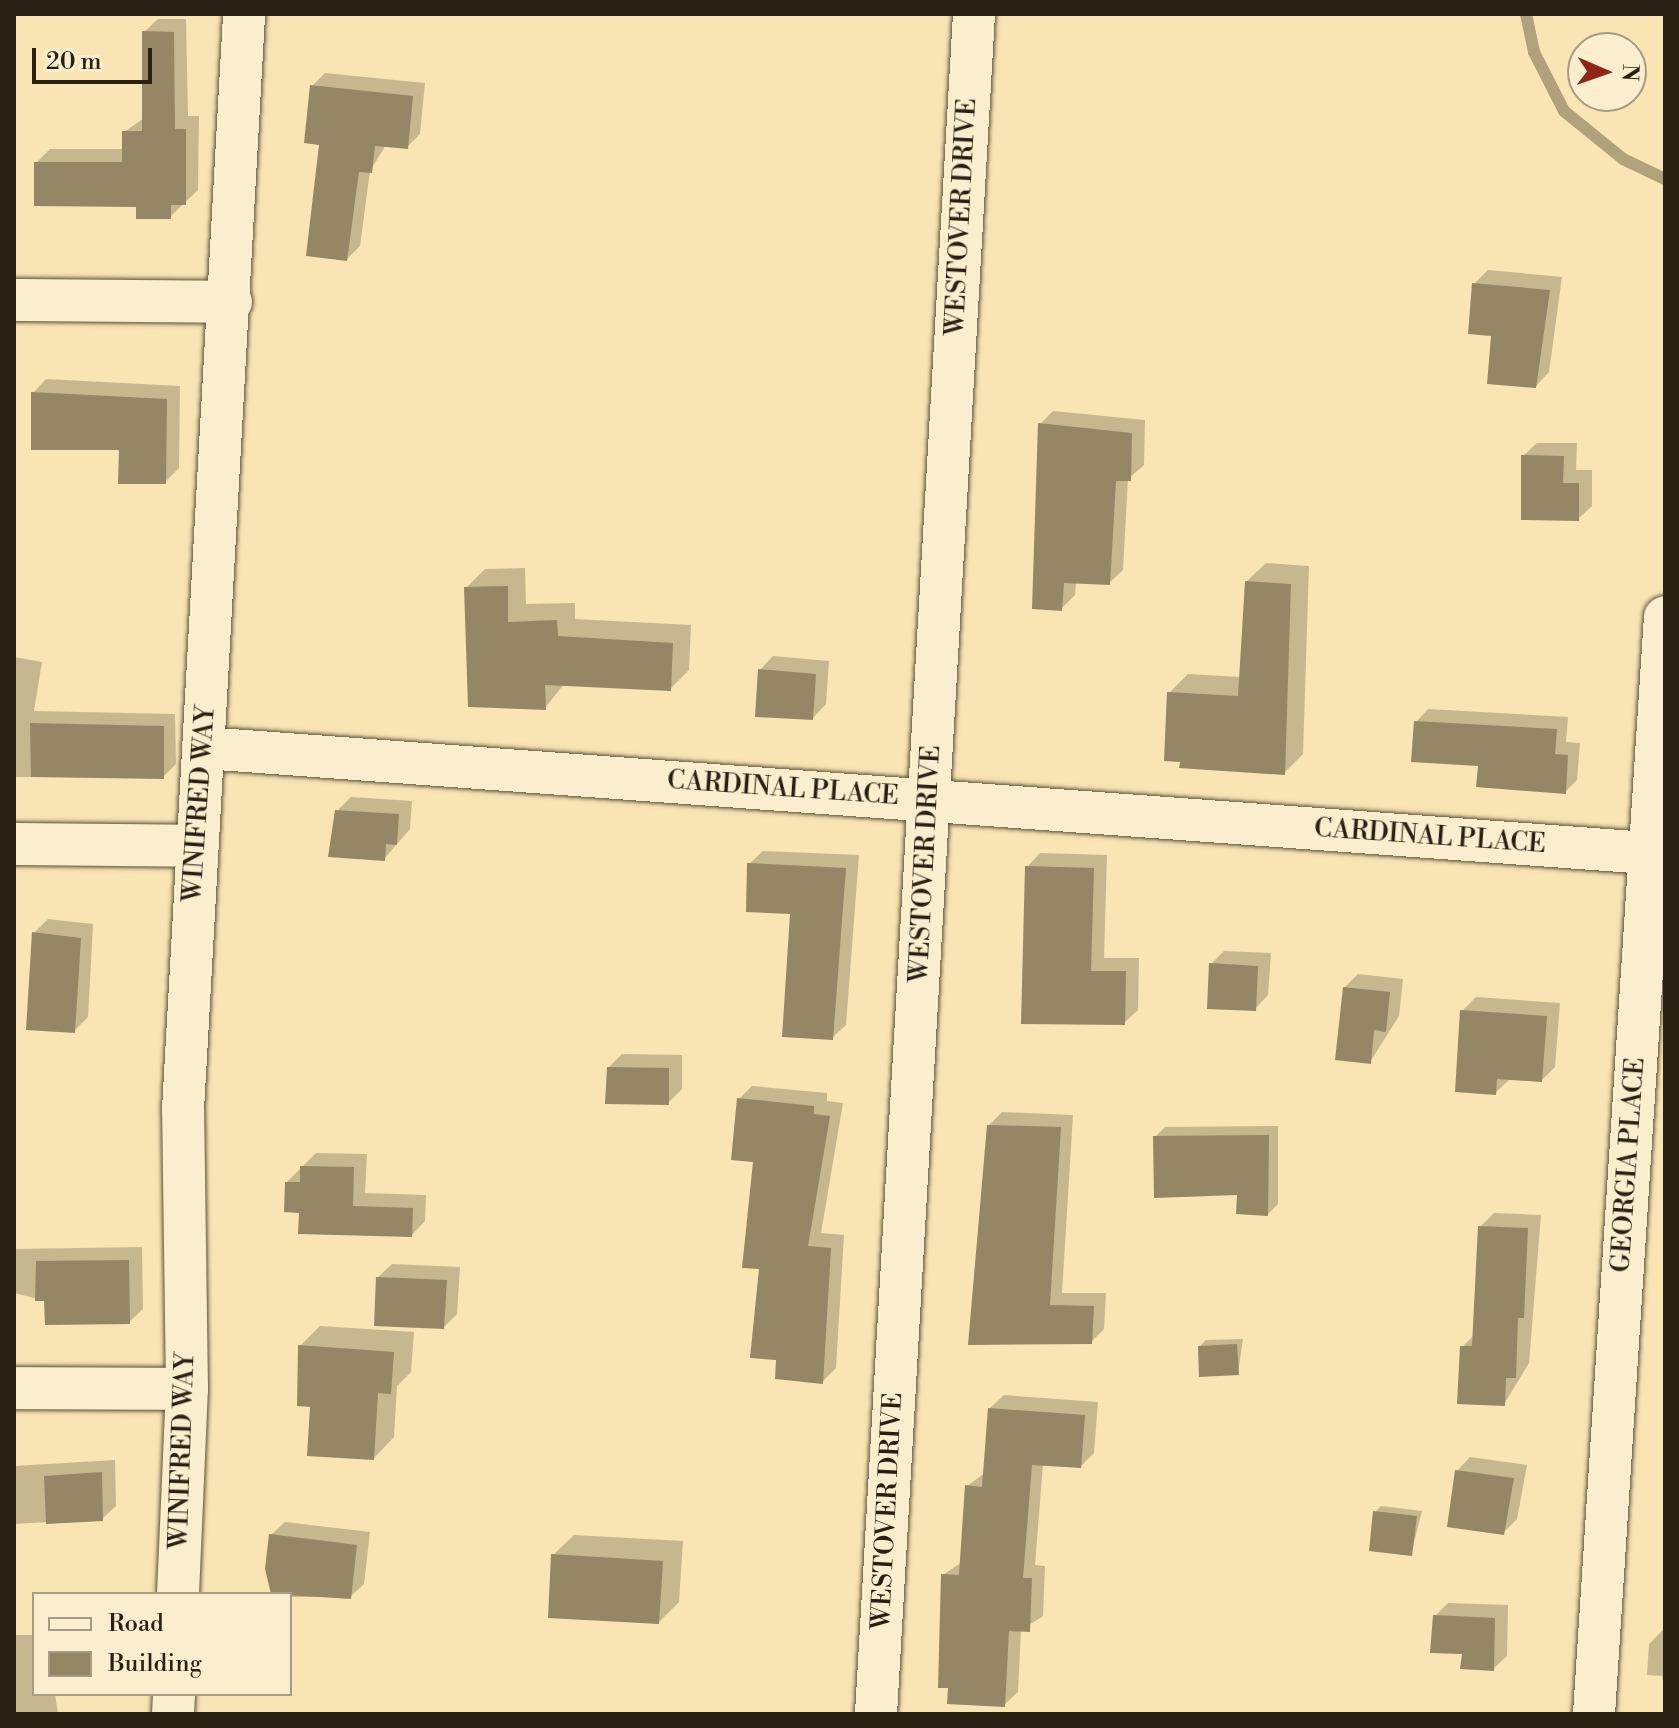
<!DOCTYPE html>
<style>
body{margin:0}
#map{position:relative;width:1679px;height:1728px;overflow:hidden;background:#f8e5b3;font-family:"Libre Bodoni",serif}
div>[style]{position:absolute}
.shadow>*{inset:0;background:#0003}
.stream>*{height:12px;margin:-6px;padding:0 6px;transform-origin:6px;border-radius:6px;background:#b2a27c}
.building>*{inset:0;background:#958666}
.roads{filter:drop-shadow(0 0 2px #5d503a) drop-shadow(0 0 2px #5d503a)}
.street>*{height:42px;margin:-21px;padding:0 21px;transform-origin:21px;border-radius:21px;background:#faeece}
span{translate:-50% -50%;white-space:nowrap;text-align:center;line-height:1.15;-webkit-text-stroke:6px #faeece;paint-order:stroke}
.street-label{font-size:26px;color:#291f12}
.frame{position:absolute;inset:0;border:16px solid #291f12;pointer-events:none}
.legend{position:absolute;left:32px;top:1592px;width:260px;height:104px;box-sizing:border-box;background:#faeece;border:2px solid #a69b83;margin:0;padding:10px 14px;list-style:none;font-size:24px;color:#291f12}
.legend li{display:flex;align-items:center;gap:16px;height:40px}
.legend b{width:40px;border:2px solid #a69b83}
.north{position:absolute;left:1567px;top:32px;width:80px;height:80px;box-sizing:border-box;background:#faeece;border:2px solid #a69b83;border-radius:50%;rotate:92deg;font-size:22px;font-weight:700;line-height:32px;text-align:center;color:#291f12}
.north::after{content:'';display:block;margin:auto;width:28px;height:36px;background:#8f2418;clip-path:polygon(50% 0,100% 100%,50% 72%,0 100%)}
.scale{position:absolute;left:32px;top:48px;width:120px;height:36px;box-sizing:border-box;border:4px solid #291f12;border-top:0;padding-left:10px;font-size:24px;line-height:28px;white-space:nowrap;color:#291f12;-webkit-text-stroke:6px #faeece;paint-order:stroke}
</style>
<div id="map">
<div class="shadow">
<i style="clip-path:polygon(158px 19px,186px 19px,188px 116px,199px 116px,198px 190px,170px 217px,36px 163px,50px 149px,124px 149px,124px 132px,144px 118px,144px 32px)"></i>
<i style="clip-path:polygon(325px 73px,425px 83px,420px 134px,407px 147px,386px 145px,370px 171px,360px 246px,347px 259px,312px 86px)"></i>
<i style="clip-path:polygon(1488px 270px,1562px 277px,1549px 372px,1536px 386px,1493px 335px,1474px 284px)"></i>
<i style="clip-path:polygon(46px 379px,180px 386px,179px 468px,165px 482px,33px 393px)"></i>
<i style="clip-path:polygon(1053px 411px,1145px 420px,1144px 465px,1128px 479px,1123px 570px,1109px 583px,1076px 581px,1075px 595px,1061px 609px,1040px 424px)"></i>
<i style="clip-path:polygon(1537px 443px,1577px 443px,1576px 470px,1592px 470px,1592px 506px,1578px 519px,1523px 456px)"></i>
<i style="clip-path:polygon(1266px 563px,1309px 566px,1303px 754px,1284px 773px,1169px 693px,1188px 674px,1241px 677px,1247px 581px)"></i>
<i style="clip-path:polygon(525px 568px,526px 604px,575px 603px,575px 619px,691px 625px,689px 670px,670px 689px,564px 684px,545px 708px,466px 588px,485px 569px)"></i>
<i style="clip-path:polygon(773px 656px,829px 661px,826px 704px,813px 718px,760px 670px)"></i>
<i style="clip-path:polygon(14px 657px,42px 662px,34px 711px,175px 714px,176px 764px,163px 777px,14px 777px)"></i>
<i style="clip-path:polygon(1428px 709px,1568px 717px,1566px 742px,1580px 743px,1577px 780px,1565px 792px,1480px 764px,1416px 722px)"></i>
<i style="clip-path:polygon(351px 797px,412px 801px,410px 829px,384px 859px,337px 811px)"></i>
<i style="clip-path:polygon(763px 851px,859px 855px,846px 1025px,832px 1038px,792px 912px,749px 864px)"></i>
<i style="clip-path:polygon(1040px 853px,1107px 855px,1104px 958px,1139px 958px,1138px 1010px,1124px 1023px,1023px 1022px,1027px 867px)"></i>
<i style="clip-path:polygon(48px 919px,93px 924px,88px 1017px,74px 1031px,34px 933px)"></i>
<i style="clip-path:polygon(1224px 951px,1271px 953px,1268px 995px,1255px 1009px,1211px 964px)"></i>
<i style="clip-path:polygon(1358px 974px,1403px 979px,1399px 1016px,1370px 1062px,1344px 988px)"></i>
<i style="clip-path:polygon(1476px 997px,1560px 1003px,1555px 1067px,1542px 1080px,1509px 1080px,1495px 1093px,1462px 1011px)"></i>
<i style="clip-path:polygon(622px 1054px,682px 1055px,682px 1089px,668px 1103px,609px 1067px)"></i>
<i style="clip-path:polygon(752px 1086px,827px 1093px,827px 1101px,843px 1103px,821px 1233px,844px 1235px,836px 1368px,822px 1382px,779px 1359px,761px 1268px,756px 1161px,739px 1099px)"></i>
<i style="clip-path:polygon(1002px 1112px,1073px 1115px,1062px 1293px,1106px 1293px,1104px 1329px,1091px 1342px,970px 1343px,989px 1125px)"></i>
<i style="clip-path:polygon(1278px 1126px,1278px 1204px,1268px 1214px,1155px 1137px,1165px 1127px)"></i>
<i style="clip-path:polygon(316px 1153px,367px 1154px,365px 1193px,426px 1195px,425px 1221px,412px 1235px,287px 1182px)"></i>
<i style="clip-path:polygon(1494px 1213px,1541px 1215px,1529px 1363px,1504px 1404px,1462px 1347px,1475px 1334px,1480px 1227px)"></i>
<i style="clip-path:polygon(142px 1247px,143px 1309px,129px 1322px,14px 1293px,14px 1249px)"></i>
<i style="clip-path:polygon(392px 1264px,460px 1267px,457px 1314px,444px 1327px,378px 1277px)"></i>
<i style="clip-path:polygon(320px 1326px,414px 1332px,411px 1372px,397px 1386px,394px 1437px,374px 1458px,300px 1346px)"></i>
<i style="clip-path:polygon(1243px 1339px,1238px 1373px,1200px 1346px,1206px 1340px)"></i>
<i style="clip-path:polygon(1004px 1395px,1098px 1402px,1094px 1453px,1081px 1466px,1043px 1464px,1035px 1565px,1045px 1566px,1043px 1616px,1021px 1630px,1018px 1692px,1004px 1705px,943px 1575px,962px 1562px,967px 1486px,985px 1473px,990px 1408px)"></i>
<i style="clip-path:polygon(1470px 1457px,1527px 1465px,1517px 1519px,1503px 1533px,1457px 1471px)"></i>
<i style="clip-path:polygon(115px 1460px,116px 1506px,102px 1519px,14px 1524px,14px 1466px)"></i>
<i style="clip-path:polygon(1665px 1481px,1665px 1512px,1663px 1512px)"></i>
<i style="clip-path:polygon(1381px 1506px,1422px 1511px,1411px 1554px,1375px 1512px)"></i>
<i style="clip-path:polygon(285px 1522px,370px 1532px,364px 1584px,350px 1597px,290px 1597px,271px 1535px)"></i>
<i style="clip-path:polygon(574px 1535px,683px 1541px,679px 1602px,659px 1622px,553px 1555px)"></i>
<i style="clip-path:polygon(1448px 1603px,1508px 1605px,1507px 1656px,1493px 1669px,1464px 1652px,1435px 1616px)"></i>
<i style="clip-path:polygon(1663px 1630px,1665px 1630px,1665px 1692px,1662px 1676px,1647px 1675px,1649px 1644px)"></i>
<i style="clip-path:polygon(14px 1635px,34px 1635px,34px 1694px,83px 1694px,55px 1694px,58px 1714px,14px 1714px)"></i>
</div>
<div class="stream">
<i style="left:1526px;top:14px;width:39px;rotate:78deg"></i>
<i style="left:1534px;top:52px;width:66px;rotate:63deg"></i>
<i style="left:1564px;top:111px;width:76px;rotate:39.1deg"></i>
<i style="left:1623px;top:159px;width:47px;rotate:25.5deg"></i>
</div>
<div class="building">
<i style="clip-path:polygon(142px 31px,174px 32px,175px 129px,186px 129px,186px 205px,171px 205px,171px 219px,136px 219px,136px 207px,34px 206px,34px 162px,122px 162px,122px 131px,142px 131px)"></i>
<i style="clip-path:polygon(310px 85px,413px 96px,408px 149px,375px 146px,372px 173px,359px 172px,347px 261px,306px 256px,319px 145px,304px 143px)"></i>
<i style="clip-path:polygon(1472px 283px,1550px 290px,1536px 388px,1487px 384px,1491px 336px,1468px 334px)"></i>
<i style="clip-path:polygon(31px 392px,167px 399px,166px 484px,118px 484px,119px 450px,31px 450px)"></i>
<i style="clip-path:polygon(1038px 423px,1132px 433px,1131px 481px,1116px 481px,1110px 585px,1064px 583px,1062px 611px,1032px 609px)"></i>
<i style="clip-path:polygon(1521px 455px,1564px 456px,1563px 483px,1579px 483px,1579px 521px,1521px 520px)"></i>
<i style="clip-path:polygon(1245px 581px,1291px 584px,1285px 775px,1179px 768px,1180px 762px,1164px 761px,1167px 692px,1238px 696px)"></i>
<i style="clip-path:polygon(508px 586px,508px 622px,557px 620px,558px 636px,673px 643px,671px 691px,545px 685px,546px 710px,468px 707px,464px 587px)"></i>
<i style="clip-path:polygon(758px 669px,816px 674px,813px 720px,755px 717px)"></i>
<i style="clip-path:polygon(1414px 721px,1557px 729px,1555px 754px,1568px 755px,1566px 794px,1476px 787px,1478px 766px,1411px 762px)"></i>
<i style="clip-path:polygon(30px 723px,164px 726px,164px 779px,31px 777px)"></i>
<i style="clip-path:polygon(335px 810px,399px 814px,397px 845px,386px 844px,385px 861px,328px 857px)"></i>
<i style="clip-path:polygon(747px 863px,846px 868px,833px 1040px,782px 1037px,790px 914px,746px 912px)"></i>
<i style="clip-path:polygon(1025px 866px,1094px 868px,1091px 971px,1126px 971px,1125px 1025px,1021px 1024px)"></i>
<i style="clip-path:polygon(32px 932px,81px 938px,75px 1033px,26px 1030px)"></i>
<i style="clip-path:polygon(1209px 963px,1258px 966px,1256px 1011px,1207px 1009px)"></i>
<i style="clip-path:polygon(1343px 987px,1390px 992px,1386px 1032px,1374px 1030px,1371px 1064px,1335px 1060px)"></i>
<i style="clip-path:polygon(1460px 1010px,1547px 1016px,1542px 1082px,1497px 1079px,1496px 1095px,1455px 1092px)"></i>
<i style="clip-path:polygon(607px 1067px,669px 1068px,669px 1105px,605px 1104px)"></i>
<i style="clip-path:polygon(737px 1098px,814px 1106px,814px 1114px,830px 1116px,808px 1246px,831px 1248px,823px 1384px,775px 1379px,776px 1360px,750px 1358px,759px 1269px,742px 1268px,753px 1162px,731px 1160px)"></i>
<i style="clip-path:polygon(987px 1125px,1061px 1127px,1050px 1305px,1094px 1306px,1092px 1344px,968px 1345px)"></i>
<i style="clip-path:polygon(1269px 1135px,1268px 1216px,1236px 1214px,1237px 1195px,1154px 1198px,1153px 1136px)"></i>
<i style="clip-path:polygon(300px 1166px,354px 1167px,353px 1206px,413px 1208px,412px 1237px,298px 1234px,299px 1213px,284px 1212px,285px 1182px,300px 1182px)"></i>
<i style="clip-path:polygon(1478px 1226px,1528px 1228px,1524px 1318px,1518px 1318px,1516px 1378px,1506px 1378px,1505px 1406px,1457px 1404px,1460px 1346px,1472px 1346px)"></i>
<i style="clip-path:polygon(129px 1260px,130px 1324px,45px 1325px,44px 1301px,35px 1301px,36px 1261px)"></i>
<i style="clip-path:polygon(376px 1277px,447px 1280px,444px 1329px,374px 1326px)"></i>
<i style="clip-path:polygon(1237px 1344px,1239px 1375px,1199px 1377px,1198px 1346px)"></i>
<i style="clip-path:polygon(298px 1345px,394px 1352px,391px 1394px,378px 1393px,374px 1460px,307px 1456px,310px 1407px,297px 1406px)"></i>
<i style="clip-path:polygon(988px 1408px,1085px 1415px,1081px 1468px,1032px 1465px,1023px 1578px,1032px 1578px,1030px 1632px,1009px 1631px,1005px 1707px,947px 1704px,948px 1688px,938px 1688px,941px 1574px,959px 1575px,965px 1485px,982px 1487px)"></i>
<i style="clip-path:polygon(1455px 1470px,1514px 1478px,1504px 1535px,1447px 1527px)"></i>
<i style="clip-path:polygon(102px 1472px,103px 1521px,46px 1524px,44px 1476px)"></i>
<i style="clip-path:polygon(1373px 1511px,1417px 1516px,1412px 1556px,1369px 1551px)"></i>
<i style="clip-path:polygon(269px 1534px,357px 1545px,351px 1599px,271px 1594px,265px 1569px)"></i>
<i style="clip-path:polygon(551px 1554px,663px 1561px,659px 1624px,548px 1618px)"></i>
<i style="clip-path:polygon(1433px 1615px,1495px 1618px,1494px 1671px,1460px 1669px,1462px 1654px,1430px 1653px)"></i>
</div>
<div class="roads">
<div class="street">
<i style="left:14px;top:300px;width:217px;rotate:0.5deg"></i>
<i style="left:204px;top:748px;width:1449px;rotate:4.16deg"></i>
<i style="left:14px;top:844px;width:181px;rotate:0.6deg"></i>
<i style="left:14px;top:1388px;width:173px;rotate:0.3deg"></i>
<i style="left:178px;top:1594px;width:205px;rotate:-87.5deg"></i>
<i style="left:187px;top:1389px;width:279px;rotate:-90.8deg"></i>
<i style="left:183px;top:1110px;width:1098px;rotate:-86.81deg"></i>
<i style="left:173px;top:1714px;width:20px;rotate:-87deg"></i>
<i style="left:876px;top:1714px;width:1703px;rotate:-86.7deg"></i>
<i style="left:1594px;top:1714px;width:1099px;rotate:-86.3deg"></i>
</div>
</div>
<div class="street-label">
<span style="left:962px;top:217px;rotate:-87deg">WESTOVER DRIVE</span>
<span style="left:783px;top:789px;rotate:4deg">CARDINAL PLACE</span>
<span style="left:200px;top:804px;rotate:-86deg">WINIFRED WAY</span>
<span style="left:1430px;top:837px;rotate:4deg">CARDINAL PLACE</span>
<span style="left:926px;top:864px;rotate:-87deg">WESTOVER DRIVE</span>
<span style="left:1629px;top:1165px;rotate:-86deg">GEORGIA PLACE</span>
<span style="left:183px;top:1451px;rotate:-88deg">WINIFRED WAY</span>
<span style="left:888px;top:1511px;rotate:-87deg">WESTOVER DRIVE</span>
</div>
<div class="frame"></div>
<ul class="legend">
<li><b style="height:10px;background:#faeece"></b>Road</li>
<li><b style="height:22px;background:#958666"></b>Building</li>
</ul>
<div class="north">N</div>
<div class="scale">20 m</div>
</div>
